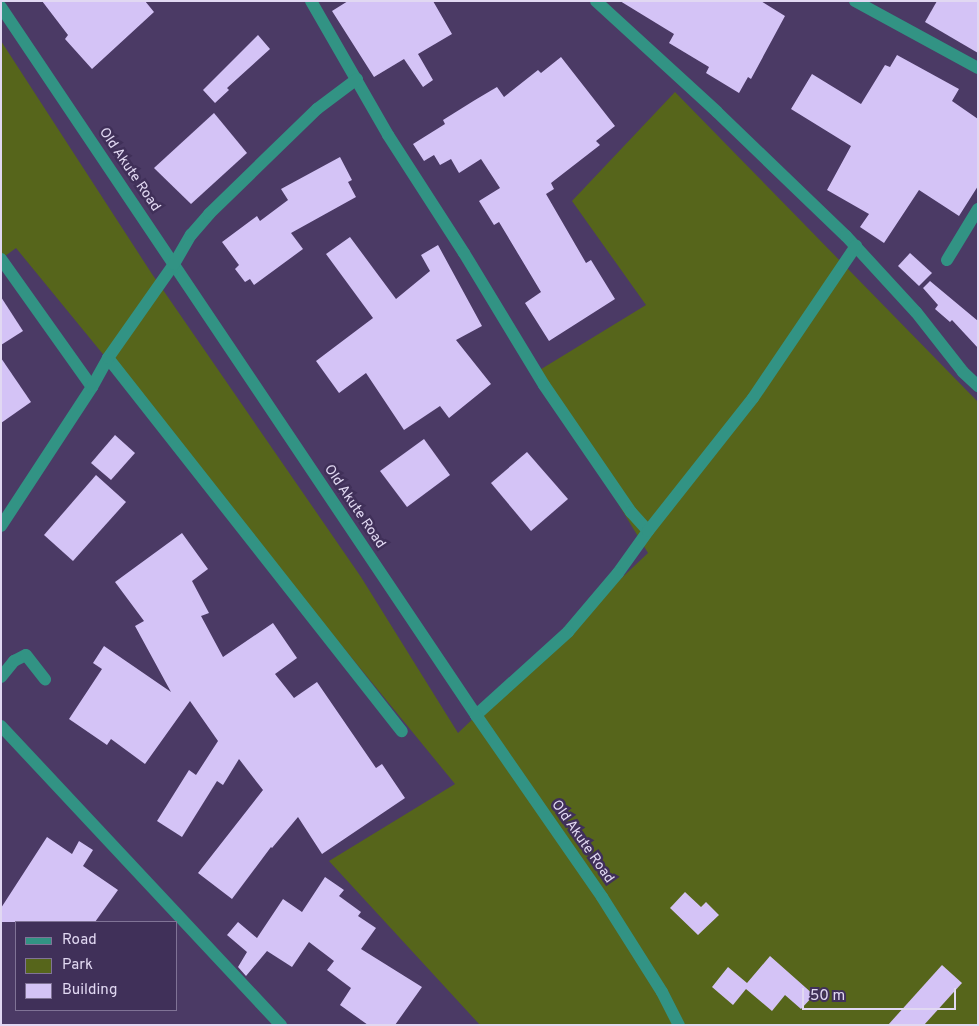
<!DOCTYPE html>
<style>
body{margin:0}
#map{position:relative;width:979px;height:1026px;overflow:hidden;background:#4b3a65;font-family:Overpass,sans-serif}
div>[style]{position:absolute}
.green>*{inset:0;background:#56651b}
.building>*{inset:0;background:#d4c3f6}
.minor>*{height:12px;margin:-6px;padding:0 6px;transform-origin:6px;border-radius:6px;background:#329384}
span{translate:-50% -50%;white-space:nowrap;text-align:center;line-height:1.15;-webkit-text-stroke:5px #403059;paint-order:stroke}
.street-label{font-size:14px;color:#e1d8f2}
.frame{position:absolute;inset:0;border:2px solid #e1d8f2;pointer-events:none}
.legend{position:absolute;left:15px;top:921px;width:162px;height:90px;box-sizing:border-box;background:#403059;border:1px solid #807396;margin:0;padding:6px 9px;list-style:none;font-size:15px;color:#e1d8f2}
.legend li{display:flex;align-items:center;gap:10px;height:25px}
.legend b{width:25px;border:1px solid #807396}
.scale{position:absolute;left:802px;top:988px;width:154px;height:22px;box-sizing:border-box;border:2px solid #e1d8f2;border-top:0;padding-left:6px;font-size:15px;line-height:18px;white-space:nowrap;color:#e1d8f2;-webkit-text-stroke:4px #403059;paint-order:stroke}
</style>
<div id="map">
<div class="green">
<i style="clip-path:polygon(1px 41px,152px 274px,361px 577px,458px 733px,648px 553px,538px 371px,646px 305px,572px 201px,675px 92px,978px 402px,978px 1025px,480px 1025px,329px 861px,455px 784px,16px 248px,1px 259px)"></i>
</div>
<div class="building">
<i style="clip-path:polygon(42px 1px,145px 1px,154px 12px,92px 69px,65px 39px,68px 35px)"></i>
<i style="clip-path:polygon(348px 1px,433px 1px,452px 34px,418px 54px,433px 80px,423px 87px,404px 59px,374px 77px,332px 11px)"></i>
<i style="clip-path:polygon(620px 1px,761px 1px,785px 16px,751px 79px,748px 77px,739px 93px,706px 73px,709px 67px,669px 43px,674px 34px)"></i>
<i style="clip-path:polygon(937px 1px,978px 1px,978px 53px,925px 22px)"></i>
<i style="clip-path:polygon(258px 35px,270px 49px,227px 88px,229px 90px,215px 103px,203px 90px)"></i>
<i style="clip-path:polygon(897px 55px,959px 89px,952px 101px,978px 119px,978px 186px,959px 216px,919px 190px,884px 243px,860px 227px,869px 214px,827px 190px,851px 146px,791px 109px,812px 74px,861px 104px,885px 65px,890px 67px)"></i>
<i style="clip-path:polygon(561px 57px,615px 126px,596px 141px,600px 145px,551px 183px,554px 189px,546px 194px,586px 263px,591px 260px,615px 299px,549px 341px,525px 303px,541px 292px,499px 222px,494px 225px,479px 201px,500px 188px,481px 159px,459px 173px,451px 159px,440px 165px,434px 155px,424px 161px,413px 144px,445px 124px,443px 120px,475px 100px,497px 87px,504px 97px,538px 70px,541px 73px)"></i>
<i style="clip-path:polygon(214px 113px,247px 153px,191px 204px,154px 168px)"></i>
<i style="clip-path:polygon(340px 157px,352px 180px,348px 182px,356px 197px,291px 233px,303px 249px,254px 285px,250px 279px,245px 282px,235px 269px,239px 265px,222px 242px,257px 216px,260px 221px,288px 200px,281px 189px)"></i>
<i style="clip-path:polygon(350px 237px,396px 299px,430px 271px,421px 255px,438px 245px,482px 326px,456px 340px,491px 384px,449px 418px,440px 406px,404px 430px,366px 373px,339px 393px,316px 361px,373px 318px,326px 254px)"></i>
<i style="clip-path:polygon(910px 253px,932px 273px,919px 286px,898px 266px)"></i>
<i style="clip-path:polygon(930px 281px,978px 321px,978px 348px,952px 320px,950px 322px,935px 309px,938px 305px,923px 288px)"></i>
<i style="clip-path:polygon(1px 297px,23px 331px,1px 345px)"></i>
<i style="clip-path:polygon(1px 358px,31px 402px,1px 423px)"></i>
<i style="clip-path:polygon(115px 435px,135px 453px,111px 480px,91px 463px)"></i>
<i style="clip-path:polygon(424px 439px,450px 475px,407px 507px,380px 471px)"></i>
<i style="clip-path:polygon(527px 452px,568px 499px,531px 531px,491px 483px)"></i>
<i style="clip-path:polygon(96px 475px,126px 502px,73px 561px,44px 535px)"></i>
<i style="clip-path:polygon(182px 533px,208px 569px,192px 581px,209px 613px,201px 616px,223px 657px,273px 623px,297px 658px,275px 674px,294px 698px,317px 682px,376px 768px,382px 764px,405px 798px,322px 854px,298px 817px,272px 848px,271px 847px,232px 899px,198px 873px,263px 790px,239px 759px,223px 785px,217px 781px,182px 837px,157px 821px,189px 770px,196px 775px,218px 741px,190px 701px,145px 764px,111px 739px,107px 745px,69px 719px,102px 669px,93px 663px,104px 646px,171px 692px,135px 626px,144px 621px,115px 582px)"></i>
<i style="clip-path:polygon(47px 837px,72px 854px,79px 841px,93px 850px,83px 866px,118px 890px,95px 922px,1px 922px,1px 908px)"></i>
<i style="clip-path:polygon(325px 877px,344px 890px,339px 896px,361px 912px,358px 916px,376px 928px,361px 949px,422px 987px,395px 1025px,368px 1025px,340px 1005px,351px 988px,327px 970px,334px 961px,309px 942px,292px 967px,267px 951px,246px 976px,238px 967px,247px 952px,227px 935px,238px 922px,257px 938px,283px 899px,302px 912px)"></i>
<i style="clip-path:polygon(685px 892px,701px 907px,706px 902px,719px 915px,698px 935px,670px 908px)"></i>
<i style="clip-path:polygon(770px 956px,814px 995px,801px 1009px,785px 995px,772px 1011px,746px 989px,733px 1005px,712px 987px,728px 967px,747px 983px)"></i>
<i style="clip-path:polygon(942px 965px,962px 983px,924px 1025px,888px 1025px)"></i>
</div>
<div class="minor">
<i style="left:311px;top:1px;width:155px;rotate:60.1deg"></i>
<i style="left:388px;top:135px;width:140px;rotate:57.2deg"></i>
<i style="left:464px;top:253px;width:154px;rotate:58.8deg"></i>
<i style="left:544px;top:385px;width:154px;rotate:55.6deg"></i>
<i style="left:631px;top:512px;width:25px;rotate:48deg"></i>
<i style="left:648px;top:531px;width:52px;rotate:125.5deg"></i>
<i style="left:618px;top:573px;width:77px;rotate:130.3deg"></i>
<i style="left:568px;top:632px;width:124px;rotate:137.9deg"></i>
<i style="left:596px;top:1px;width:164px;rotate:42.5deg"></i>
<i style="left:717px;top:112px;width:179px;rotate:43.9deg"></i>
<i style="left:846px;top:236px;width:103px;rotate:47.4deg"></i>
<i style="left:916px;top:312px;width:76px;rotate:51.9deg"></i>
<i style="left:963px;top:372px;width:21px;rotate:43deg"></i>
<i style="left:855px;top:1px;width:140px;rotate:28.6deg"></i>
<i style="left:1px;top:7px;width:853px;rotate:56.14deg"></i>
<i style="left:476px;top:715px;width:221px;rotate:55.3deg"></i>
<i style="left:602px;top:897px;width:112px;rotate:57.7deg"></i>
<i style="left:662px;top:992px;width:37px;rotate:63deg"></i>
<i style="left:1px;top:259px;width:157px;rotate:54.6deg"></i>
<i style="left:947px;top:260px;width:60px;rotate:-58.7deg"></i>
<i style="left:108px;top:358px;width:475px;rotate:51.8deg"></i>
<i style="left:1px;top:526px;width:166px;rotate:-56.8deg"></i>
<i style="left:92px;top:387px;width:33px;rotate:-61deg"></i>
<i style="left:108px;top:358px;width:115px;rotate:-54.9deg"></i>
<i style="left:174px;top:264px;width:34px;rotate:-60deg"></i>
<i style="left:191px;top:235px;width:28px;rotate:-49deg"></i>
<i style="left:209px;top:214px;width:151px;rotate:-44.2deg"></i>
<i style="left:317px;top:109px;width:50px;rotate:-36.9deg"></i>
<i style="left:648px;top:531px;width:169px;rotate:-51.7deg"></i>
<i style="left:753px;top:398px;width:184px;rotate:-55.9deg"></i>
<i style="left:1px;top:677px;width:21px;rotate:-51deg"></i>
<i style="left:14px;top:661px;width:13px;rotate:-27deg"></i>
<i style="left:26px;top:655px;width:31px;rotate:52deg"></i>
<i style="left:1px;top:726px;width:410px;rotate:46.9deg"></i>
</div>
<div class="street-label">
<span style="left:129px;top:170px;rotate:56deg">Old Akute Road</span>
<span style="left:354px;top:507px;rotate:56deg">Old Akute Road</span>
<span style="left:582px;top:842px;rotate:55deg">Old Akute Road</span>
</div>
<div class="frame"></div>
<ul class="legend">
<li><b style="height:6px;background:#329384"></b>Road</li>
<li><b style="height:14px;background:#56651b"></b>Park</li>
<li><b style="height:14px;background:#d4c3f6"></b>Building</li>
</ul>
<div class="scale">50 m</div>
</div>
